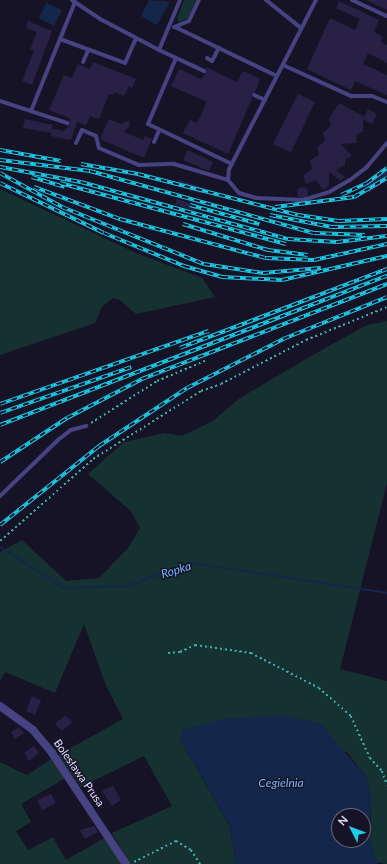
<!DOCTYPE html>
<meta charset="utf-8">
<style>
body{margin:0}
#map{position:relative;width:387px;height:864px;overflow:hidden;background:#171327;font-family:Lato,sans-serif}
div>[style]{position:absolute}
.green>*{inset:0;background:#163131}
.water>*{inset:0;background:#14274a}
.stream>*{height:2px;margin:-1px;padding:0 1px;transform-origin:1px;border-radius:1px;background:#14274a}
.building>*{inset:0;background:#292046}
.round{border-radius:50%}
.path>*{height:1.5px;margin-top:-0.75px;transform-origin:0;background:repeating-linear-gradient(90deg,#3cb0ad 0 2px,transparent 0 5px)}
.lane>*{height:4px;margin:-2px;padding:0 2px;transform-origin:2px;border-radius:2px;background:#474282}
.street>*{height:8px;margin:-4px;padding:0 4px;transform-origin:4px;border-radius:4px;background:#474282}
.rail>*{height:3.5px;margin-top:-1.75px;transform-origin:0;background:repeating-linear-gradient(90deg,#171327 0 6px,#1bcde9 0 12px);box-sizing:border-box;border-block:1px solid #1bcde9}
span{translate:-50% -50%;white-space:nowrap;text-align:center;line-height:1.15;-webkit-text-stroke:3px #171327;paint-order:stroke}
.street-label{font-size:11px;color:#e1dcfc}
.water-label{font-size:12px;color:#74b3f2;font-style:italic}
.north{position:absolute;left:331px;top:808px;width:40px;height:40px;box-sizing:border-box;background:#171327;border:1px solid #68637c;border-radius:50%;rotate:312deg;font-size:11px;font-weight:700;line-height:16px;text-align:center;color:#e1dcfc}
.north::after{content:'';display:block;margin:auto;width:14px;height:18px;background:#1bcde9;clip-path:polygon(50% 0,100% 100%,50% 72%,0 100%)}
</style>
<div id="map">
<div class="green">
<i style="clip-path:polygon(184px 0,196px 0,188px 18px,179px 23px,177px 18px)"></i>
<i style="clip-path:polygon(0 189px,136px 253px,202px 278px,215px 297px,136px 314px,120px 300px,113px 298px,102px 307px,95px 323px,0 355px)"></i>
<i style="clip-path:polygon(387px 321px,387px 483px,340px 669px,387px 681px,387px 864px,376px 862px,370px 839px,371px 801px,367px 778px,347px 752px,180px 739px,230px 827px,236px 864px,130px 864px,112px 833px,172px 806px,144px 756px,81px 787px,58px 755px,123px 719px,105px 683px,84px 624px,55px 693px,5px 672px,0 681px,0 552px,22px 540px,66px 581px,99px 578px,128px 548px,140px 528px,131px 511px,88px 474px,124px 442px,164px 433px,182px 436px,213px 421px,240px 398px,318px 352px,367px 325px)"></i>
<i style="clip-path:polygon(53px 758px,67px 777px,21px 804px,31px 822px,16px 831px,28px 850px,53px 837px,66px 860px,106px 837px,124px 864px,0 864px,0 762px,27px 775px)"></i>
</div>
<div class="water">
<i style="clip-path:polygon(149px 0,170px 2px,157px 25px,141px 16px)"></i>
<i style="clip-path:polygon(46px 3px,62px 10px,54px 26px,39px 18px)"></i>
<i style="clip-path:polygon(evenodd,281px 715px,320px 723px,367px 778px,371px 801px,370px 839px,378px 864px,236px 864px,230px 826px,180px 739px,183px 730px,222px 719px,281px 715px,339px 816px,363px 816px,363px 840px,339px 840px,339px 816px)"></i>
</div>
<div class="stream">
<i style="left:0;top:547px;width:76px;rotate:32.6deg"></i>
<i style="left:64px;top:588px;width:63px;rotate:-1.8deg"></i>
<i style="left:127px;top:586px;width:69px;rotate:-19.5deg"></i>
<i style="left:192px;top:563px;width:197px;rotate:8.7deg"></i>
</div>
<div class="building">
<i style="clip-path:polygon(366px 0,387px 0,387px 10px)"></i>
<i style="clip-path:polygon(339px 1px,379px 20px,374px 32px,383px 37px,380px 42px,387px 45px,387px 63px,368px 53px,363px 64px,387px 75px,387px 95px,355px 81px,351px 90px,307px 69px,330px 18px,355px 30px,360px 19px,336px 8px)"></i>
<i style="clip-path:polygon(28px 21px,52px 31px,32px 85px,22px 81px,34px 51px,30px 49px,37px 32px,26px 28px)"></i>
<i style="clip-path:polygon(93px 62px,136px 79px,132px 88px,129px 86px,124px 96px,114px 92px,113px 95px,109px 94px,99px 119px,90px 116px,86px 125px,77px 122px,71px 140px,51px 136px,52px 129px,64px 131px,70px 124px,69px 118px,49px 110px,64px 75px,72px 78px,78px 64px,90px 69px)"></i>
<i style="clip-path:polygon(206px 67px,237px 82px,243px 71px,260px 79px,255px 92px,251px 94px,252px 98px,228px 154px,183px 133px,190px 120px,197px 123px,207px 102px,171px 86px,179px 69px,201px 79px,207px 72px)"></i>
<i style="clip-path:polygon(298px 94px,315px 102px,291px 152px,273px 144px)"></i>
<i style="clip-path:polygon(339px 103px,363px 116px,363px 119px,368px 109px,377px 114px,372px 124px,363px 119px,363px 131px,356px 135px,357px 143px,341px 144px,352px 156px,345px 159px,345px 165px,336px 170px,345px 177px,341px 181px,329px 172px,329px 186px,323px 190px,316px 180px,306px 184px,303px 175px,312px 169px,310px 161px,319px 154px,317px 147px,325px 141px,323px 133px,331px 126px,329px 119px)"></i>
<i style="clip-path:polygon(25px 119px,53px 125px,51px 133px,23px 128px)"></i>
<i style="clip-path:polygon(109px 119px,121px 124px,129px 120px,130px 126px,124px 132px,143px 140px,145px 136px,152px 139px,144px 158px,100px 139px)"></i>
<i style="clip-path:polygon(188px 150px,213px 162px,209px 171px,183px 160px)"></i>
<i style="clip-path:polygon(387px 167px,387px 180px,369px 193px,362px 185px)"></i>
<i style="clip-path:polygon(179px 180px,204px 188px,202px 194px,177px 186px)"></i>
<i class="round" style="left:296.5px;top:186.5px;width:11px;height:11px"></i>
<i style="clip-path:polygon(177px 199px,196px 205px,195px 210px,175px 205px)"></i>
<i style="clip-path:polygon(32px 696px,41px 700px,35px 715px,26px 711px)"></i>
<i style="clip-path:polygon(65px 715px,72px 722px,62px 731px,55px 724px)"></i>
<i style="clip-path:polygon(19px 727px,24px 733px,15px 739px,11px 732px)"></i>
<i style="clip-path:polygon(34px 746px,39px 753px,29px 761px,24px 753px)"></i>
<i style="clip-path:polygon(113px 786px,121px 800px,112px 806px,102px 791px)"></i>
<i style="clip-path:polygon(51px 794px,56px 803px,42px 810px,37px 800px)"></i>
<i style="clip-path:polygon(94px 826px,98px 832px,85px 839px,80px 830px)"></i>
</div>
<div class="path">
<i style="left:91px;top:423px;width:78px;rotate:-32.5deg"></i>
<i style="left:157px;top:381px;width:54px;rotate:-22.8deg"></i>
<i style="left:0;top:541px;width:124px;rotate:-41.4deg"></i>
<i style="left:93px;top:459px;width:128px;rotate:-32.2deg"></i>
<i style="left:201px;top:391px;width:21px;rotate:-19deg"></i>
<i style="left:221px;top:384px;width:96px;rotate:-27.4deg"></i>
<i style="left:306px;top:340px;width:87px;rotate:-22.2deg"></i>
<i style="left:168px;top:653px;width:12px;rotate:-5deg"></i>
<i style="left:180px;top:652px;width:17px;rotate:-25deg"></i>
<i style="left:195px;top:645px;width:57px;rotate:8.1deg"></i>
<i style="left:251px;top:653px;width:76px;rotate:27.2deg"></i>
<i style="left:319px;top:688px;width:43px;rotate:41.2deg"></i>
<i style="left:351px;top:716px;width:46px;rotate:65.7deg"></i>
<i style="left:370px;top:758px;width:18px;rotate:47deg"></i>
<i style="left:382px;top:771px;width:15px;rotate:70deg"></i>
<i style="left:134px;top:862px;width:47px;rotate:-26.6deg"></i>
<i style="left:176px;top:841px;width:17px;rotate:31deg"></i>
<i style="left:191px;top:850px;width:17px;rotate:57deg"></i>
</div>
<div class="lane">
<i style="left:72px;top:0;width:36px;rotate:34deg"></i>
<i style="left:102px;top:20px;width:64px;rotate:27.8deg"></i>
<i style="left:159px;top:50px;width:54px;rotate:-67.2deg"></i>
<i style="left:266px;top:0;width:45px;rotate:38.7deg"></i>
<i style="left:316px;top:0;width:190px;rotate:117.2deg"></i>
<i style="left:229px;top:169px;width:11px;rotate:95deg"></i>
<i style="left:228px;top:180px;width:17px;rotate:50deg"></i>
<i style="left:239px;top:193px;width:18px;rotate:16deg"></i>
<i style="left:256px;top:198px;width:47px;rotate:2.4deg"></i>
<i style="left:303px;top:200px;width:27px;rotate:-17deg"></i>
<i style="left:329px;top:192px;width:24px;rotate:-30deg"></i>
<i style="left:350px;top:180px;width:20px;rotate:-37deg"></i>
<i style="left:366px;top:168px;width:33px;rotate:-50deg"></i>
<i style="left:352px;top:0;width:38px;rotate:25deg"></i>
<i style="left:75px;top:2px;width:40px;rotate:112deg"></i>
<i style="left:60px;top:39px;width:69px;rotate:20.3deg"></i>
<i style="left:125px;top:63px;width:27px;rotate:-66deg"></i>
<i style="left:174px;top:27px;width:16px;rotate:-22deg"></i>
<i style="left:189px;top:21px;width:23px;rotate:-65deg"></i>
<i style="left:175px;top:27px;width:113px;rotate:25.7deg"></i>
<i style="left:159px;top:50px;width:50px;rotate:25deg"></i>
<i style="left:176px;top:58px;width:72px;rotate:113deg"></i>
<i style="left:148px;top:124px;width:93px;rotate:25.5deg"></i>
<i style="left:207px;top:58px;width:6px;rotate:31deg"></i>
<i style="left:212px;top:61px;width:15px;rotate:-62deg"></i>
<i style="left:83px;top:62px;width:12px;rotate:-66deg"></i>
<i style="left:283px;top:65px;width:75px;rotate:24.5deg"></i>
<i style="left:351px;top:96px;width:21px"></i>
<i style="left:372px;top:96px;width:16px;rotate:22deg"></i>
<i style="left:254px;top:95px;width:12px;rotate:24deg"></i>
<i style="left:0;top:101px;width:71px;rotate:18.2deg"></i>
<i style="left:31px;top:111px;width:78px;rotate:-68.1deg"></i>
<i style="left:154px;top:142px;width:12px;rotate:-66deg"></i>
<i style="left:76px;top:143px;width:14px;rotate:-65deg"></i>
<i style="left:82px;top:130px;width:15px;rotate:23deg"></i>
<i style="left:96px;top:136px;width:12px;rotate:76deg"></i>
<i style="left:99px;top:148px;width:43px;rotate:23deg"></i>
<i style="left:139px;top:165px;width:35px;rotate:-2deg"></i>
<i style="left:174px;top:164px;width:56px;rotate:16.5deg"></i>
<i style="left:0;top:496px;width:81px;rotate:-44deg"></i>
<i style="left:58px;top:440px;width:16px;rotate:-38deg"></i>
<i style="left:71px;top:430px;width:16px;rotate:-15deg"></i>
</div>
<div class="street">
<i style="left:0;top:706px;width:41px;rotate:36deg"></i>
<i style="left:33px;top:730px;width:30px;rotate:50deg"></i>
<i style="left:52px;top:753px;width:133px;rotate:56.3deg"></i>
</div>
<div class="rail">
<i style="left:0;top:150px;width:62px;rotate:10.2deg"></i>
<i style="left:0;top:160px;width:91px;rotate:7deg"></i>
<i style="left:90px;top:171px;width:232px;rotate:15.5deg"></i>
<i style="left:314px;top:233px;width:51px;rotate:2.2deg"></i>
<i style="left:81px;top:164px;width:58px;rotate:10deg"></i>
<i style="left:138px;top:174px;width:165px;rotate:14.4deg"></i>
<i style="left:298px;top:215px;width:41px;rotate:8.3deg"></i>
<i style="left:339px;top:221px;width:48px;rotate:-2.4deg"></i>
<i style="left:0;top:167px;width:82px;rotate:10.5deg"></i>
<i style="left:81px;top:182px;width:215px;rotate:15.4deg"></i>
<i style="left:288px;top:239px;width:49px;rotate:3.5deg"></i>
<i style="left:337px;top:242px;width:50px;rotate:-6.8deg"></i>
<i style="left:0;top:173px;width:71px;rotate:28.7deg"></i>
<i style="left:62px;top:207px;width:153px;rotate:21.9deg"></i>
<i style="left:204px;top:264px;width:60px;rotate:8.7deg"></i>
<i style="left:263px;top:273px;width:58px;rotate:-4.9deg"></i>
<i style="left:32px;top:177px;width:34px;rotate:17deg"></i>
<i style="left:0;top:183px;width:115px;rotate:25.7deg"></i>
<i style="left:104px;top:233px;width:87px;rotate:22.4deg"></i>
<i style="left:184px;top:266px;width:40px;rotate:16deg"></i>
<i style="left:222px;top:277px;width:60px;rotate:2.9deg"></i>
<i style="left:282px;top:280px;width:108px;rotate:-12.9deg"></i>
<i style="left:60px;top:183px;width:234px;rotate:15.1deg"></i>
<i style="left:34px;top:187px;width:92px;rotate:20.4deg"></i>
<i style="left:120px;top:219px;width:151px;rotate:15deg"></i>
<i style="left:266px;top:258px;width:48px;rotate:2.4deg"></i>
<i style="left:314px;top:260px;width:75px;rotate:-12.4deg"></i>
<i style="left:341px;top:195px;width:29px;rotate:-25deg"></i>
<i style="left:367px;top:183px;width:25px;rotate:-37deg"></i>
<i style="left:190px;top:205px;width:72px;rotate:15.4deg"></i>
<i style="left:275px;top:207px;width:80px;rotate:-7.2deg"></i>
<i style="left:354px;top:197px;width:38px;rotate:-30deg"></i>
<i style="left:270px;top:215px;width:63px;rotate:11deg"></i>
<i style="left:332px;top:227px;width:55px;rotate:-1deg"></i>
<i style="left:183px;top:224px;width:89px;rotate:17deg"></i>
<i style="left:268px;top:250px;width:40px;rotate:7.1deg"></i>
<i style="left:180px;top:348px;width:222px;rotate:-20.9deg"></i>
<i style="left:0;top:404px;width:221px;rotate:-19.3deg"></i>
<i style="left:0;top:413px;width:139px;rotate:-19.3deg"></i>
<i style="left:0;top:425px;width:415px;rotate:-21.1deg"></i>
<i style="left:0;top:462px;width:80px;rotate:-33.3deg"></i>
<i style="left:67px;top:418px;width:85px;rotate:-27.5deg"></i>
<i style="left:142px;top:379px;width:263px;rotate:-21.2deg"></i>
<i style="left:0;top:525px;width:127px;rotate:-38.6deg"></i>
<i style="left:99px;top:446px;width:105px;rotate:-33.4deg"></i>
<i style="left:187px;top:388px;width:108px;rotate:-27deg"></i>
<i style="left:283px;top:339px;width:112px;rotate:-22deg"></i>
</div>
<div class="street-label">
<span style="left:79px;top:773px;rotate:55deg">Bolesława Prusa</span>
</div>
<div class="water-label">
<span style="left:176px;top:570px;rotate:-17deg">Ropka</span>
<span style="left:281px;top:783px">Cegielnia</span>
</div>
<div class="north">N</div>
</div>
